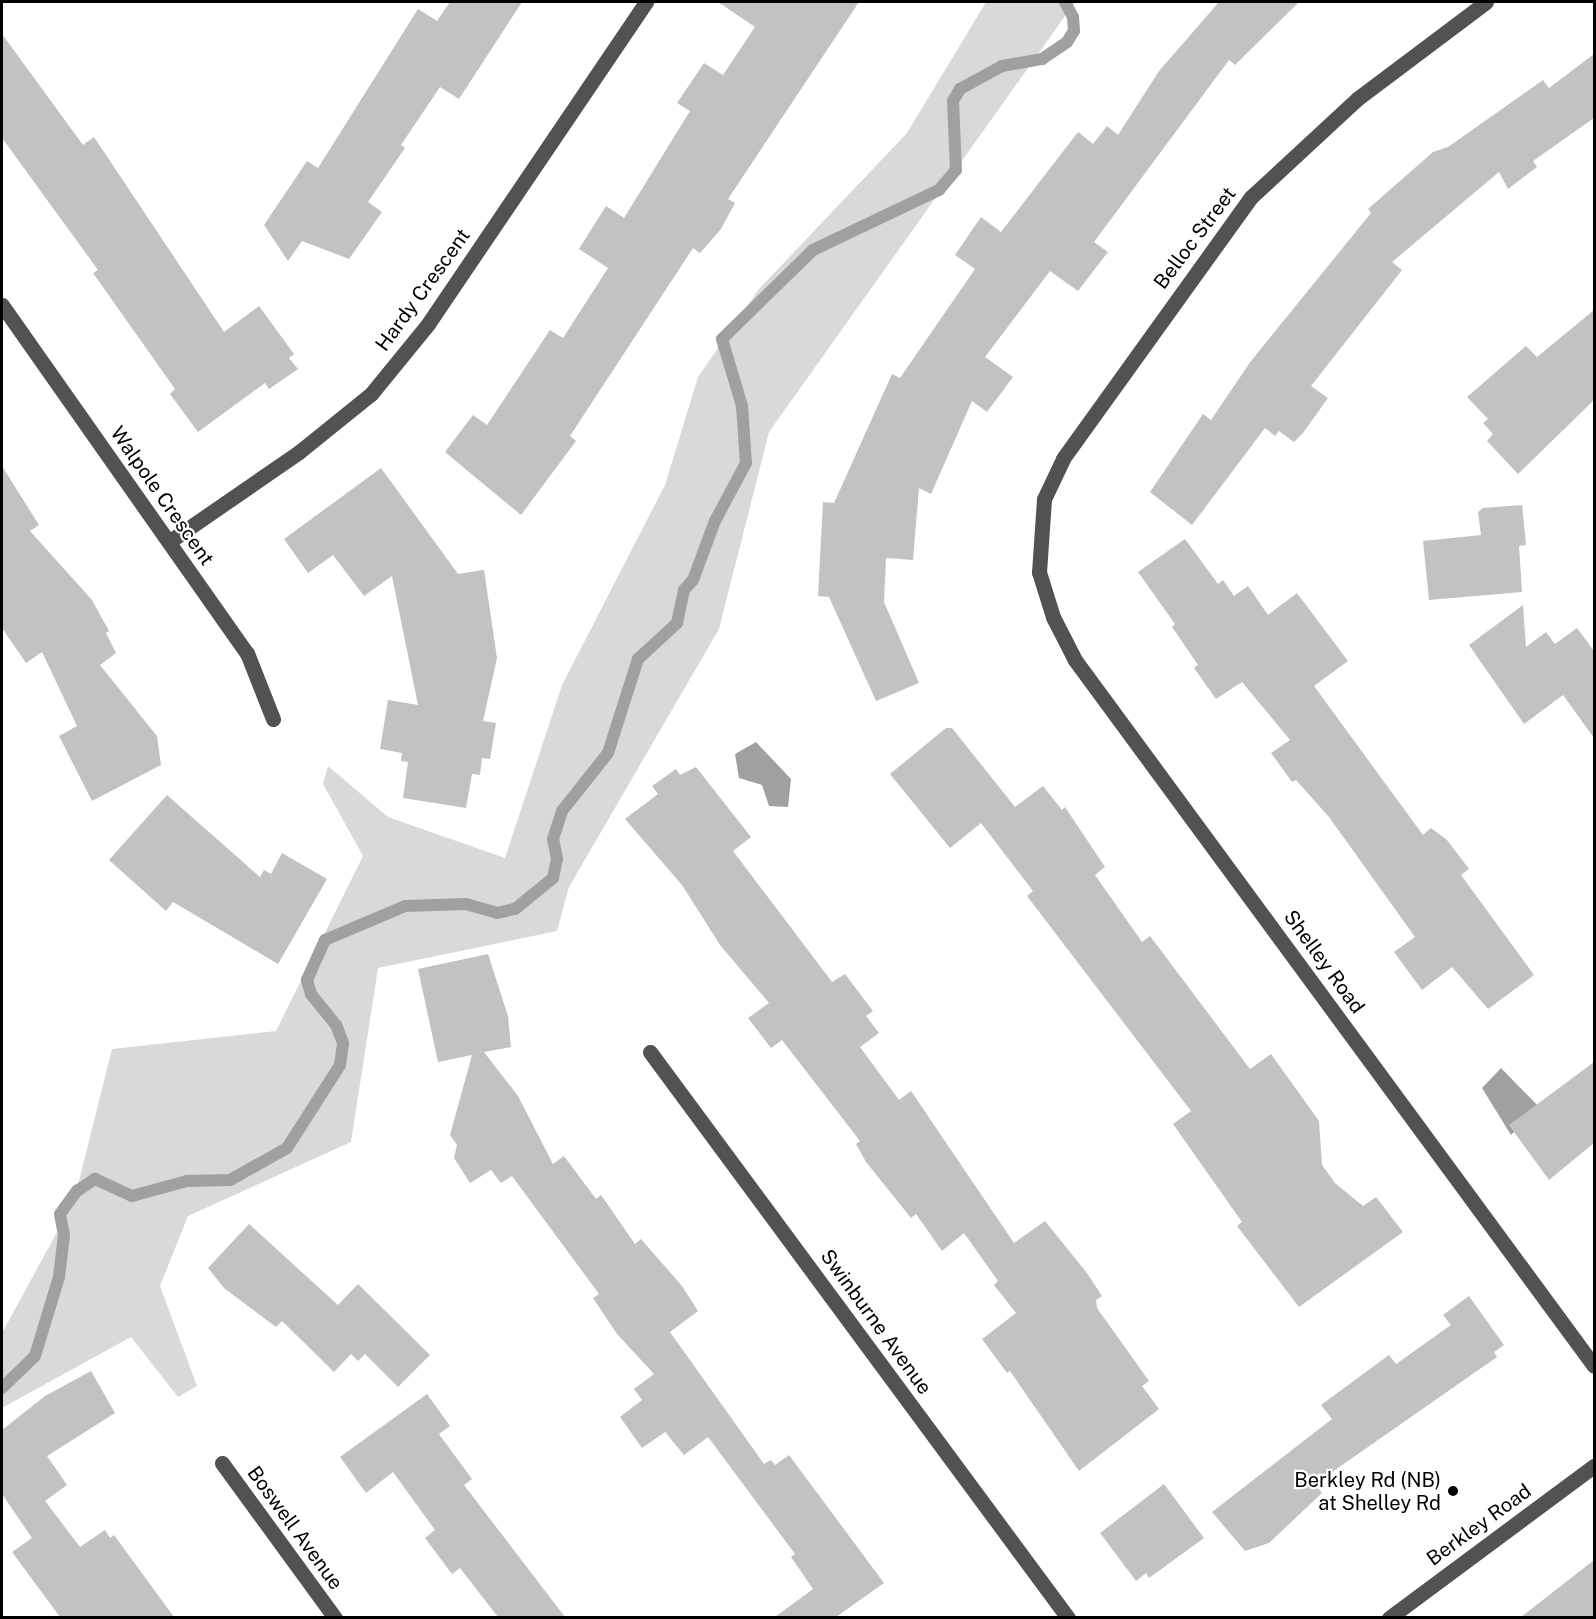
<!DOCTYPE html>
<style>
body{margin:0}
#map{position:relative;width:1596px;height:1619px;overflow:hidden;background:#fff;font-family:"Public Sans",sans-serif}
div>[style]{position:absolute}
.green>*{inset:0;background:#d9d9d9}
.water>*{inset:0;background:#a0a0a0}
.stream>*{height:12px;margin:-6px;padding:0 6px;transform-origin:6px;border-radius:6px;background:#a0a0a0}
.building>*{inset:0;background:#c2c2c2}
.minor>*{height:15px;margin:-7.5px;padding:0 7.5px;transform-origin:7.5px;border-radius:7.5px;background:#525252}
.dots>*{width:16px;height:16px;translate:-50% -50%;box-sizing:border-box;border:3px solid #fff;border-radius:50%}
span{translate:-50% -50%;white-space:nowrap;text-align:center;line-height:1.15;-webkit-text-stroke:4.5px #fff;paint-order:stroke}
.street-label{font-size:20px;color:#000}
.poi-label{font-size:20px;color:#000}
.right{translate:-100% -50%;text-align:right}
.frame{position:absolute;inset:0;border:3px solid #000;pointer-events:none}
</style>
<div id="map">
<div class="green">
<i style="clip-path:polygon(986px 2px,1075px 2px,769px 432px,719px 629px,569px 887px,557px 931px,378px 968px,351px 1142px,188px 1216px,160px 1286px,197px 1386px,178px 1397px,131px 1337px,2px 1408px,2px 1333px,74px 1201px,112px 1049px,276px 1031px,363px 856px,323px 784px,328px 766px,388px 817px,505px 858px,562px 685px,665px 485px,698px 377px,759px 289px,907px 133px)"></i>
</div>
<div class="water">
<i style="clip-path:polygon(756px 742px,791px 779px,788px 807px,769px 806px,762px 785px,739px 778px,735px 754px)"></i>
<i style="clip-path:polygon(1501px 1068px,1540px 1108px,1511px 1135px,1482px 1088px)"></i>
</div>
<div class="stream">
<i style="left:2px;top:1388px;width:46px;rotate:-44.1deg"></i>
<i style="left:35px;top:1356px;width:83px;rotate:-73.1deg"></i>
<i style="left:59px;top:1277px;width:42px;rotate:-83.2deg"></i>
<i style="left:64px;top:1235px;width:21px;rotate:-101deg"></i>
<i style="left:60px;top:1214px;width:29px;rotate:-54deg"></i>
<i style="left:77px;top:1191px;width:22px;rotate:-34deg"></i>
<i style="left:95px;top:1179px;width:41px;rotate:24.7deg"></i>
<i style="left:132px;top:1196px;width:57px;rotate:-15.3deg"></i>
<i style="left:187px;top:1181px;width:43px;rotate:-1.3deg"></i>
<i style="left:230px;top:1180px;width:65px;rotate:-29.3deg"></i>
<i style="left:287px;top:1148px;width:98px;rotate:-57.4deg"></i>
<i style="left:340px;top:1065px;width:22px;rotate:-82deg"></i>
<i style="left:343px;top:1043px;width:19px;rotate:-111deg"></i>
<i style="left:336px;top:1025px;width:40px;rotate:-129deg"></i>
<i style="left:311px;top:994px;width:15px;rotate:-106deg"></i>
<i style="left:307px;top:980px;width:44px;rotate:-65.8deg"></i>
<i style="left:325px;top:940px;width:87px;rotate:-23deg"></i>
<i style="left:405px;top:906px;width:61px;rotate:-1.9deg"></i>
<i style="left:466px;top:904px;width:32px;rotate:16deg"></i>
<i style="left:497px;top:913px;width:18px;rotate:-13deg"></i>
<i style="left:515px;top:909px;width:49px;rotate:-39.2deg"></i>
<i style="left:553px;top:878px;width:19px;rotate:-78deg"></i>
<i style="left:557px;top:859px;width:20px;rotate:-101deg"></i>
<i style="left:553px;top:839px;width:29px;rotate:-72deg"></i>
<i style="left:562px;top:811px;width:74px;rotate:-51.6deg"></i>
<i style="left:608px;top:753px;width:99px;rotate:-72.3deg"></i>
<i style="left:638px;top:659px;width:53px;rotate:-42.7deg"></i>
<i style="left:677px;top:623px;width:34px;rotate:-78deg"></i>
<i style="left:684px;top:590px;width:13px;rotate:-48deg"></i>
<i style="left:693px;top:580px;width:63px;rotate:-69.6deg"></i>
<i style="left:715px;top:521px;width:66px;rotate:-61.9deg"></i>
<i style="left:746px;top:463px;width:57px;rotate:-94deg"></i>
<i style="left:742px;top:406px;width:70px;rotate:-106.6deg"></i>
<i style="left:722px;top:339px;width:127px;rotate:-44.4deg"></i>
<i style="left:813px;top:250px;width:140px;rotate:-25.5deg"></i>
<i style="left:939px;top:190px;width:26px;rotate:-50deg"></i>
<i style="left:956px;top:170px;width:69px;rotate:-92.5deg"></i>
<i style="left:953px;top:101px;width:14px;rotate:-60deg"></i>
<i style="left:960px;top:89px;width:48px;rotate:-28.7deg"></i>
<i style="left:1002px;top:66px;width:41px;rotate:-9.9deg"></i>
<i style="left:1042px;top:59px;width:30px;rotate:-34deg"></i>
<i style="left:1067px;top:42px;width:13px;rotate:-58deg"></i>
<i style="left:1074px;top:31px;width:14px;rotate:-94deg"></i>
<i style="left:1073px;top:17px;width:17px;rotate:-118deg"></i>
</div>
<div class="building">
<i style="clip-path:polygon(450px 2px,522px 2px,459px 99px,440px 87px,401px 145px,405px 148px,368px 202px,382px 212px,349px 259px,302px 241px,288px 261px,264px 225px,307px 161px,318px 168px,418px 9px,437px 21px)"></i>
<i style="clip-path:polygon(718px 2px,859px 2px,728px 199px,735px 203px,721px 229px,700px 253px,693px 248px,570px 436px,576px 441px,521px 515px,445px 452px,473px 415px,487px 425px,550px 330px,563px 338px,608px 268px,579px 249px,606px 206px,624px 218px,690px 111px,677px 103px,704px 63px,723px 75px,755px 27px)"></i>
<i style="clip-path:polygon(1219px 2px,1299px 2px,1235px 65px,1229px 60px,1094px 242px,1108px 252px,1078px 291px,1050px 271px,985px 357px,1013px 377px,987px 412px,972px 401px,931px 494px,919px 488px,913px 560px,886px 558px,884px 602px,919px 683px,876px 701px,829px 597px,818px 596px,823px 502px,834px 503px,892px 374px,900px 378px,975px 269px,955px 255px,981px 217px,1001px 232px,1078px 132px,1093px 144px,1107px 126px,1118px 135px,1159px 71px)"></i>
<i style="clip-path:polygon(2px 34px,83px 145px,94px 137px,224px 332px,259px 306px,294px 354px,289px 358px,298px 369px,269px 389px,265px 383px,198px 432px,170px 394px,175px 389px,93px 273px,98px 270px,2px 138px)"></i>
<i style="clip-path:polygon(1594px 54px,1594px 118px,1533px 161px,1537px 167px,1508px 189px,1499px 172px,1392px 262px,1402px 270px,1311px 386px,1328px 398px,1303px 433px,1294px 442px,1279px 431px,1275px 436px,1265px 428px,1192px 525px,1150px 492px,1203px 414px,1211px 420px,1251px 361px,1371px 213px,1368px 209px,1433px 152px,1448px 147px,1543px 80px,1549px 88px)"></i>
<i style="clip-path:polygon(1594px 310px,1594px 400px,1518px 474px,1487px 441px,1493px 434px,1483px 423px,1488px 419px,1467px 397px,1526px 346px,1537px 357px)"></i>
<i style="clip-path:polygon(2px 466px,39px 525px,30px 531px,92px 600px,109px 631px,106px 633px,116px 653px,100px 665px,157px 736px,161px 765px,92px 801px,59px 736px,77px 726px,42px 652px,26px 663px,2px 628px)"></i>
<i style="clip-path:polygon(381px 468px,458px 574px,484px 570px,497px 658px,483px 721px,496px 723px,490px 759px,482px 758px,480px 775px,472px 774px,466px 808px,403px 798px,408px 762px,401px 761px,402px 753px,380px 749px,388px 700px,418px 705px,392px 576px,364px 596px,333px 555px,308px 573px,284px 539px)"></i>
<i style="clip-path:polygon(1522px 505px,1526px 545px,1519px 546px,1522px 592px,1429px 600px,1423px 541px,1481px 535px,1478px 512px,1483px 508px)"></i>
<i style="clip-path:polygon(1185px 539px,1218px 584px,1223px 580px,1234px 596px,1248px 586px,1268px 615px,1297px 593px,1348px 661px,1314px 686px,1423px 835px,1431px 828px,1447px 840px,1469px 869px,1461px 875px,1534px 975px,1488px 1009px,1452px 967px,1422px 990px,1394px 952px,1415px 937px,1329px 817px,1296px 780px,1292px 782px,1271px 753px,1290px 740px,1242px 682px,1216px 699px,1194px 668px,1198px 665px,1172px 627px,1175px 624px,1138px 572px)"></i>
<i style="clip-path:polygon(1523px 605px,1526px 647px,1546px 632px,1555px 644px,1577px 628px,1594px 651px,1594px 738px,1563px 695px,1524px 724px,1469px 645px)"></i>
<i style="clip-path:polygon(946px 728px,952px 728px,1015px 807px,1043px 786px,1062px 810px,1065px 807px,1105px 867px,1095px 875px,1142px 942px,1150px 936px,1250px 1069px,1271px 1054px,1319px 1121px,1322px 1165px,1335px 1183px,1363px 1206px,1376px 1197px,1403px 1232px,1299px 1307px,1237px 1226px,1242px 1222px,1173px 1124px,1191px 1111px,1027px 896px,1033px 891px,981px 823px,950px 848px,890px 774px)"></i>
<i style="clip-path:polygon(696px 767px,751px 837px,733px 851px,832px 982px,845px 974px,873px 1011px,866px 1016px,879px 1033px,860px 1047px,899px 1100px,911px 1091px,1014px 1243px,1045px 1221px,1087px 1273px,1102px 1296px,1096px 1300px,1097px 1308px,1149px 1381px,1142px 1386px,1159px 1409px,1079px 1471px,1010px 1371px,1007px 1373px,982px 1339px,1016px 1313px,994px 1285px,998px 1281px,964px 1233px,942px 1251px,916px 1214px,911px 1218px,866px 1162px,856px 1144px,860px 1141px,782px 1040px,771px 1048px,748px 1018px,769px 1003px,720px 945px,682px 885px,625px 819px,658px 794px,652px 786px,676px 769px,680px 775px)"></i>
<i style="clip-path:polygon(167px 795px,260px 877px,264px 870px,271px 874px,282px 853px,327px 879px,278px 964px,173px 902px,166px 911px,109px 860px)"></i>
<i style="clip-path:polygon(488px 954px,508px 1016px,511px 1047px,484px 1052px,518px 1096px,553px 1164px,564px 1156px,596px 1199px,601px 1195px,635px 1244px,641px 1239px,682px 1286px,698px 1311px,670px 1332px,764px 1464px,771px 1460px,775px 1465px,789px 1455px,884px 1583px,836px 1617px,775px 1617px,813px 1589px,791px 1557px,795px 1554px,708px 1437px,684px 1455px,665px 1432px,642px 1448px,620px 1417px,642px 1400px,634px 1389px,654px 1374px,617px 1334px,593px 1298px,599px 1294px,512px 1176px,501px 1183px,491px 1170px,470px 1183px,454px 1158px,457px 1145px,450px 1135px,472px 1055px,438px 1062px,418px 969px)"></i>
<i style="clip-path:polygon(1594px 1062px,1594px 1143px,1549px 1180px,1509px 1125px)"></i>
<i style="clip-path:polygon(249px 1224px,338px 1305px,358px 1284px,430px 1355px,398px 1387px,365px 1354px,358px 1361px,351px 1354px,334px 1372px,282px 1321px,276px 1327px,224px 1288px,208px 1268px)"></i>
<i style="clip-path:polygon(1469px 1296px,1504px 1345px,1494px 1352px,1497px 1357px,1315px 1484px,1322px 1493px,1269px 1543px,1245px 1551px,1212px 1512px,1332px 1419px,1321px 1405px,1389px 1355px,1396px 1364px,1451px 1325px,1443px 1315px)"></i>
<i style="clip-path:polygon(91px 1371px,115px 1413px,47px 1456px,67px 1485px,45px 1501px,80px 1547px,105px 1530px,110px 1538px,114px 1535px,174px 1617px,60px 1617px,12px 1552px,32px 1538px,2px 1494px,2px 1430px,45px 1396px)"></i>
<i style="clip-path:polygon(427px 1394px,450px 1426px,439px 1434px,472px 1479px,464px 1485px,565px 1617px,498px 1617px,460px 1568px,452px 1574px,425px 1538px,435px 1530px,393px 1472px,366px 1493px,340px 1457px)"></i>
<i style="clip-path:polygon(1164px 1484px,1204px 1538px,1149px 1578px,1146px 1573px,1136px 1581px,1100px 1533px)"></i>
<i style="clip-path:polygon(1594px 1560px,1594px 1617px,1521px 1617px)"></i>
</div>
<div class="minor">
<i style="left:1486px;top:2px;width:161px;rotate:143.1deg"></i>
<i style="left:1357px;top:99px;width:144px;rotate:137.2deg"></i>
<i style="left:1251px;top:197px;width:322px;rotate:125.7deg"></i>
<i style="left:1063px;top:459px;width:44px;rotate:115.4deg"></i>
<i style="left:1044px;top:499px;width:73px;rotate:93.9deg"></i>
<i style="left:1039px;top:572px;width:47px;rotate:72.7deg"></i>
<i style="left:1053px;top:617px;width:48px;rotate:62.9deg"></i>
<i style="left:1075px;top:660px;width:876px;rotate:53.68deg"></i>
<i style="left:2px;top:305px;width:426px;rotate:54.9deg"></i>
<i style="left:247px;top:653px;width:71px;rotate:68.5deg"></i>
<i style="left:170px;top:541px;width:157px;rotate:-34.6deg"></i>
<i style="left:299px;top:452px;width:92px;rotate:-38.9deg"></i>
<i style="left:371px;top:394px;width:90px;rotate:-50.8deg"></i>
<i style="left:428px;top:324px;width:389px;rotate:-55.9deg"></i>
<i style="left:650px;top:1052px;width:704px;rotate:53.55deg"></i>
<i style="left:222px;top:1463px;width:192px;rotate:53.9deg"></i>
<i style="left:1389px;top:1618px;width:255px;rotate:-36.6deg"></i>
</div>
<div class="dots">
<i style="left:1453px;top:1491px;background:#000"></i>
</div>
<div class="street-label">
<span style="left:1195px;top:238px;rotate:-53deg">Belloc Street</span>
<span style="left:423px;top:290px;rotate:-54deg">Hardy Crescent</span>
<span style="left:162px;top:496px;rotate:55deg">Walpole Crescent</span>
<span style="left:1324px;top:962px;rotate:54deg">Shelley Road</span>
<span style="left:876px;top:1322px;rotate:54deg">Swinburne Avenue</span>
<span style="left:1479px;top:1525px;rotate:-36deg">Berkley Road</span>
<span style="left:295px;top:1528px;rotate:54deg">Boswell Avenue</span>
</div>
<div class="poi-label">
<span class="right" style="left:1441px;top:1492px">Berkley Rd (NB)<br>at Shelley Rd</span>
</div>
<div class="frame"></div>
</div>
